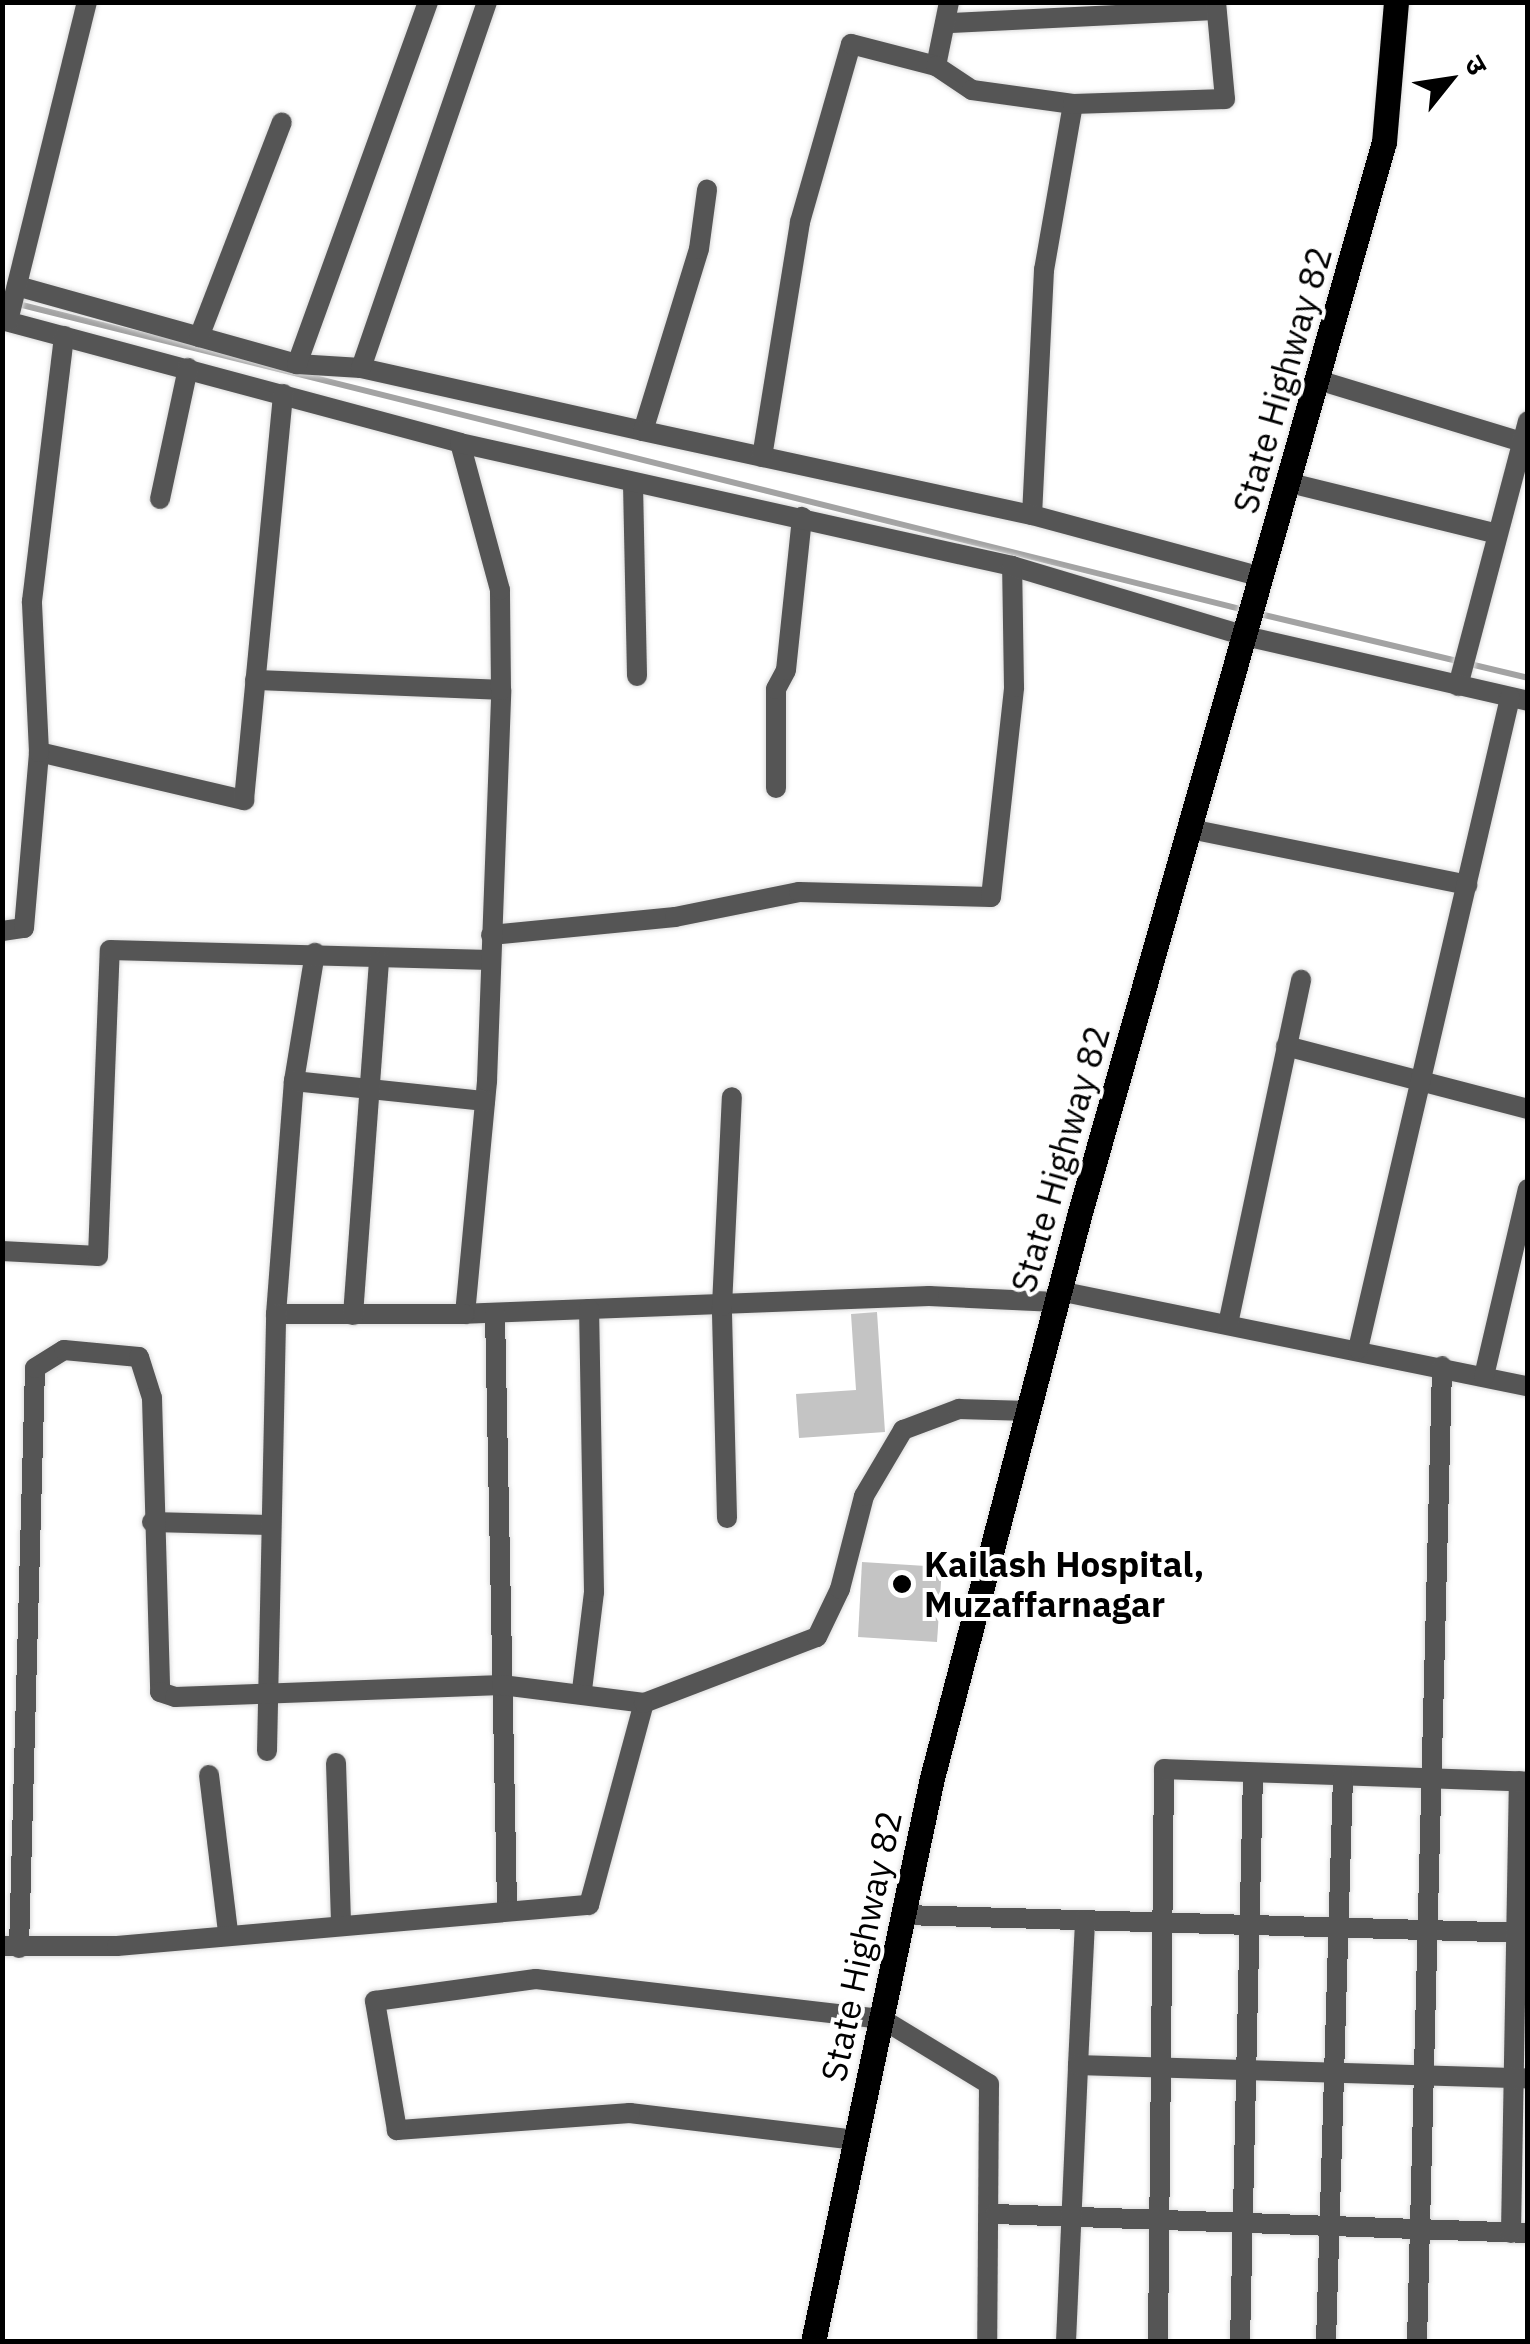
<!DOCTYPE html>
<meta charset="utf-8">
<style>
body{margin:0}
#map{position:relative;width:1530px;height:2344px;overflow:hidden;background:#fff;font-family:"IBM Plex Sans","Noto Sans Devanagari",sans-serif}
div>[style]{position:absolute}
.stream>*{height:6px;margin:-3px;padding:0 3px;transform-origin:3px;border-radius:3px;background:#a3a3a3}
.building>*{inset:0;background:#c4c4c4}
.roads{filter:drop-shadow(0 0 2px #dbdbdb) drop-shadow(0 0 2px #dbdbdb)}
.minor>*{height:20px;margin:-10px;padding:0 10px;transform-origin:10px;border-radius:10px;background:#555}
.primary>*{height:25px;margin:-12.5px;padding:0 12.5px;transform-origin:12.5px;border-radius:12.5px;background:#000}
.dots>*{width:28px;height:28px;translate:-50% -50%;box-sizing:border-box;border:5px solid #fff;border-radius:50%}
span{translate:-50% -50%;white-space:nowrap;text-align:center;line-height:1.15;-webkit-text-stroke:8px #fff;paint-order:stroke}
.street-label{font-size:35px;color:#000}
.poi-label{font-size:35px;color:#000;font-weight:700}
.left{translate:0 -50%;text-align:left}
.frame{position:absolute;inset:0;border:5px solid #000;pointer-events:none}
.north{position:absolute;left:1400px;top:30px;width:100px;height:100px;-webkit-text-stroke:8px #fff;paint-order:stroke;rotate:60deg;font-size:28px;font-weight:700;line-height:40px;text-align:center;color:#000}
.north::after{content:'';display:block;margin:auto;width:35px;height:45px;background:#000;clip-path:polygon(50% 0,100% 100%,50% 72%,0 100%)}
</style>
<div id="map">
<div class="stream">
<i style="left:2px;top:300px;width:1280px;rotate:14.01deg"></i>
<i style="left:1256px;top:613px;width:280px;rotate:13.4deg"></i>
</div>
<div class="building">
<i style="clip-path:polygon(877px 1312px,885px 1432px,799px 1438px,796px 1394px,856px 1390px,851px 1314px)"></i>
<i style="clip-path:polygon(862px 1562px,942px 1567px,937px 1642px,858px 1637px)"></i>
</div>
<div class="roads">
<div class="minor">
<i style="left:951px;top:23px;width:264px;rotate:-2.8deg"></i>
<i style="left:936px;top:66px;width:65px;rotate:-78.5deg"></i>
<i style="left:1073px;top:104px;width:169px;rotate:99.9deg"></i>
<i style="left:1044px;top:270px;width:245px;rotate:92.8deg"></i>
<i style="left:1032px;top:515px;width:238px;rotate:15.1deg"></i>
<i style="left:17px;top:286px;width:291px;rotate:15.6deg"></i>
<i style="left:297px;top:364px;width:64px;rotate:3.6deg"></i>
<i style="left:361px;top:368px;width:289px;rotate:12.6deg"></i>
<i style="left:643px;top:431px;width:190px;rotate:-72.9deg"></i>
<i style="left:699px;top:249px;width:60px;rotate:-82.3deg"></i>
<i style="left:2px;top:320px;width:474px;rotate:15deg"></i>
<i style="left:8px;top:321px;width:329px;rotate:-76.1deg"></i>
<i style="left:199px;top:337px;width:230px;rotate:-68.9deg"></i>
<i style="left:297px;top:364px;width:385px;rotate:-70.1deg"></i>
<i style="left:361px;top:368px;width:387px;rotate:-71deg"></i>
<i style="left:1318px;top:380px;width:220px;rotate:16.9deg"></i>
<i style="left:643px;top:431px;width:398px;rotate:12.2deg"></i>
<i style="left:762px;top:457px;width:238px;rotate:-80.8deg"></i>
<i style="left:800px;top:222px;width:185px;rotate:-74deg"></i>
<i style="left:851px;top:44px;width:88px;rotate:14.5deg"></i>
<i style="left:936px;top:66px;width:43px;rotate:33.7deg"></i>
<i style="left:972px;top:90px;width:102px;rotate:7.9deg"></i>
<i style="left:1073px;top:104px;width:152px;rotate:-1.9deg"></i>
<i style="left:1225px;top:99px;width:97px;rotate:-95.3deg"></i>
<i style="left:1290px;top:483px;width:213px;rotate:13.8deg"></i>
<i style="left:633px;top:484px;width:192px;rotate:88.8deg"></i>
<i style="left:160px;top:499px;width:134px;rotate:-77.9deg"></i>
<i style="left:255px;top:680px;width:246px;rotate:2.3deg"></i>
<i style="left:1458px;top:686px;width:274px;rotate:-75.2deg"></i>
<i style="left:39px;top:752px;width:211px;rotate:13.2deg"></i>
<i style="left:244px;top:800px;width:408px;rotate:-84.5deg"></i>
<i style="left:776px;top:788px;width:99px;rotate:-90deg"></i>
<i style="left:776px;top:689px;width:21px;rotate:-62deg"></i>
<i style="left:786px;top:670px;width:154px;rotate:-84deg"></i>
<i style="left:1190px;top:829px;width:283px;rotate:11.4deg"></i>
<i style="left:2px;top:931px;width:22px;rotate:-8deg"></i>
<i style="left:24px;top:928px;width:177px;rotate:-85.1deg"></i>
<i style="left:39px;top:752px;width:151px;rotate:-92.7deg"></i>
<i style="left:32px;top:601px;width:267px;rotate:-83.1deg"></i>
<i style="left:491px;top:935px;width:185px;rotate:-5.6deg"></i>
<i style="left:675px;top:917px;width:126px;rotate:-11.4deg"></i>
<i style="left:799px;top:892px;width:192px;rotate:1.5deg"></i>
<i style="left:991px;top:897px;width:211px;rotate:-83.7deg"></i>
<i style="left:1014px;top:687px;width:121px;rotate:-90.9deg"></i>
<i style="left:1286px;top:1046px;width:250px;rotate:14.6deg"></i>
<i style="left:294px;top:1081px;width:130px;rotate:-80.7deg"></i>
<i style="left:2px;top:1251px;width:96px;rotate:3deg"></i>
<i style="left:98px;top:1256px;width:306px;rotate:-87.8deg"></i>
<i style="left:110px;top:950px;width:380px;rotate:1.5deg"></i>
<i style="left:1059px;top:1291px;width:479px;rotate:11.5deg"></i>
<i style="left:1056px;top:1302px;width:127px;rotate:-177.3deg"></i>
<i style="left:929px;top:1296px;width:464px;rotate:177.8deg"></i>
<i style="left:465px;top:1314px;width:234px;rotate:-84.6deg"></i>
<i style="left:487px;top:1081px;width:391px;rotate:-87.9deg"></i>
<i style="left:501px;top:690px;width:100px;rotate:-90.6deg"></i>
<i style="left:500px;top:590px;width:152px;rotate:-105.2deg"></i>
<i style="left:460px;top:443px;width:566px;rotate:12.56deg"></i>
<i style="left:1012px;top:566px;width:243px;rotate:16.7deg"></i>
<i style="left:1245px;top:636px;width:290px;rotate:12.9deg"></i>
<i style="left:495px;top:1313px;width:595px;rotate:88.84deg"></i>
<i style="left:465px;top:1314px;width:189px;rotate:180deg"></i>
<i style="left:276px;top:1314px;width:234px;rotate:-85.6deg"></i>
<i style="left:294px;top:1081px;width:192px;rotate:6deg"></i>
<i style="left:353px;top:1315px;width:354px;rotate:-85.8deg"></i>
<i style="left:1228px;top:1324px;width:352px;rotate:-78deg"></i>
<i style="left:1358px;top:1349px;width:669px;rotate:-76.86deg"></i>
<i style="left:1484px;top:1376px;width:192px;rotate:-76.8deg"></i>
<i style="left:727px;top:1518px;width:212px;rotate:-91.4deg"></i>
<i style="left:722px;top:1306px;width:209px;rotate:-87.3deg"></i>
<i style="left:152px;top:1522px;width:117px;rotate:1.5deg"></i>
<i style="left:582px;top:1690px;width:99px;rotate:-83deg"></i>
<i style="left:594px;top:1592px;width:283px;rotate:-91deg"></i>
<i style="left:267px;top:1751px;width:437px;rotate:-88.8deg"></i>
<i style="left:336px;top:1763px;width:162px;rotate:88.2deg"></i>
<i style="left:209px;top:1775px;width:157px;rotate:83.1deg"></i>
<i style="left:904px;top:1915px;width:624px;rotate:1.65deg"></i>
<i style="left:2px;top:1946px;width:115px"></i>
<i style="left:117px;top:1946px;width:474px;rotate:-5deg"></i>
<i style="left:589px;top:1905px;width:209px;rotate:-74.8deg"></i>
<i style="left:19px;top:1948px;width:580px;rotate:-88.42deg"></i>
<i style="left:35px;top:1368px;width:34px;rotate:-32deg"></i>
<i style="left:64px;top:1350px;width:75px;rotate:5.3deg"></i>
<i style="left:139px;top:1357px;width:43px;rotate:72.4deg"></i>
<i style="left:152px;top:1398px;width:294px;rotate:88.4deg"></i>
<i style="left:160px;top:1692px;width:16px;rotate:18deg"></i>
<i style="left:175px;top:1697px;width:327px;rotate:-2.1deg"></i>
<i style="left:502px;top:1685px;width:143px;rotate:7.2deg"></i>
<i style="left:644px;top:1703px;width:185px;rotate:-20.9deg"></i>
<i style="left:817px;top:1637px;width:53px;rotate:-64.4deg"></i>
<i style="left:840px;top:1589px;width:96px;rotate:-75.5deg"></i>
<i style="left:864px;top:1496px;width:77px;rotate:-59.4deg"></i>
<i style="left:903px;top:1430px;width:60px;rotate:-20.6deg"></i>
<i style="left:959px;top:1409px;width:69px;rotate:1.7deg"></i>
<i style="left:1078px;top:2065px;width:145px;rotate:-87.2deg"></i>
<i style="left:856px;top:2140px;width:228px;rotate:-173.2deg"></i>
<i style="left:630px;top:2113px;width:234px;rotate:175.8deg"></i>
<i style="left:397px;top:2130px;width:131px;rotate:-99.7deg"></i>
<i style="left:375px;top:2001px;width:162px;rotate:-7.8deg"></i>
<i style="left:536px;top:1979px;width:348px;rotate:6.6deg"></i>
<i style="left:882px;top:2019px;width:125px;rotate:31.3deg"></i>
<i style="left:989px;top:2084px;width:258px;rotate:90.4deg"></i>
<i style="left:995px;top:2214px;width:533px;rotate:2.04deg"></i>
<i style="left:1511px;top:2233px;width:452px;rotate:-89deg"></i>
<i style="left:1066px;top:2342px;width:277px;rotate:-87.5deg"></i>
<i style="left:1078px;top:2065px;width:450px;rotate:1.7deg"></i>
<i style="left:1158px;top:2342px;width:573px;rotate:-89.4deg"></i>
<i style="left:1164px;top:1769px;width:364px;rotate:2deg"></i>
<i style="left:1240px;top:2342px;width:569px;rotate:-88.69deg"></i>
<i style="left:1326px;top:2342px;width:566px;rotate:-88.28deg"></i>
<i style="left:1417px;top:2342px;width:976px;rotate:-88.53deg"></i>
</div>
<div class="primary">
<i style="left:813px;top:2342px;width:576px;rotate:-78.09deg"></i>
<i style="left:932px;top:1778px;width:581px;rotate:-75.34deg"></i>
<i style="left:1079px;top:1216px;width:1116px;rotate:-74.15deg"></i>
<i style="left:1384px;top:142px;width:141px;rotate:-85.1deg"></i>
</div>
</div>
<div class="dots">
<i style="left:902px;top:1584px;background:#000"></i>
</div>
<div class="street-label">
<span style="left:1282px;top:380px;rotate:-74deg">State Highway 82</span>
<span style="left:1060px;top:1159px;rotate:-74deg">State Highway 82</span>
<span style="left:861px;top:1946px;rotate:-78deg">State Highway 82</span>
</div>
<div class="poi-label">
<span class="left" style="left:924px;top:1584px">Kailash Hospital,<br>Muzaffarnagar</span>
</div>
<div class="frame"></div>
<div class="north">उ</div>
</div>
